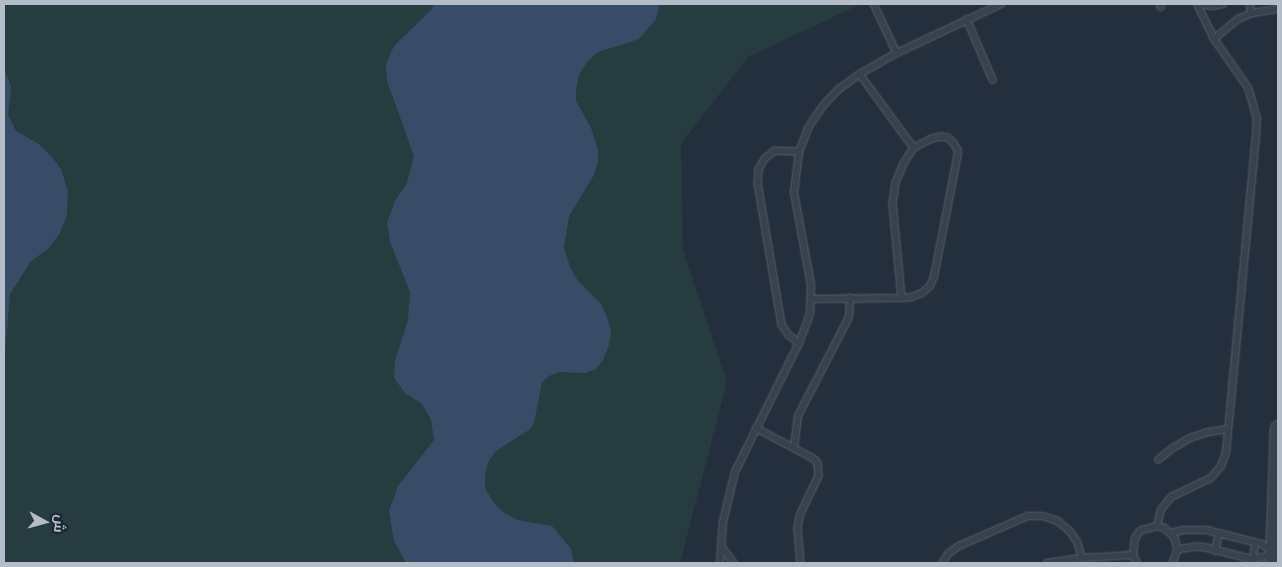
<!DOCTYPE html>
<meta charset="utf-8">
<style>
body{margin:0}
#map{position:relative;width:1282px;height:567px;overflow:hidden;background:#242f3e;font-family:Montserrat,Cairo,sans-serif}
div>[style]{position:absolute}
.green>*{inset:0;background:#263c3f}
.water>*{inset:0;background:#394c67}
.roads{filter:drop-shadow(0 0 1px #565f6c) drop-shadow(0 0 1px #565f6c)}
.service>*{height:5.5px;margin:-2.75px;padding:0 2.75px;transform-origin:2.75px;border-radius:2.75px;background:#38414e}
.tertiary>*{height:15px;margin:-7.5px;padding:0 7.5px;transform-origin:7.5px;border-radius:7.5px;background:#38414e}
span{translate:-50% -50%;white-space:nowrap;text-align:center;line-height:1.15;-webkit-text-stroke:4px #1d2633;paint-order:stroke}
.frame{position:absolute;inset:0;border:5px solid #b4bcc9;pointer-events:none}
.north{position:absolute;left:20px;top:497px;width:50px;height:50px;-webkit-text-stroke:4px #1d2633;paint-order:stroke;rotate:97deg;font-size:14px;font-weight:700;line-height:20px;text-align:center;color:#b4bcc9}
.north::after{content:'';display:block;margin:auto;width:18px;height:22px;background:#b4bcc9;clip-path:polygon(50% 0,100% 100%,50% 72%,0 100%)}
</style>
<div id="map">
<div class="green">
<i style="clip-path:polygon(4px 4px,861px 4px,748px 57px,681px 144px,683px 250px,727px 382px,680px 563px,4px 563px)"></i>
</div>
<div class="water">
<i style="clip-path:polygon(434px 4px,660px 4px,656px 19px,639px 39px,598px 52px,587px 62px,579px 75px,576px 90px,576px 101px,591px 128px,598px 149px,598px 161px,594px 175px,569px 216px,564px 247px,570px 267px,578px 281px,601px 304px,607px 317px,611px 331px,609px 345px,603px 360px,596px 369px,585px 373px,560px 372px,549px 376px,542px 382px,534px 423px,529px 430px,496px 451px,488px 462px,485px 476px,485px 488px,493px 502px,503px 512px,518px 520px,552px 526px,571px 549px,574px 563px,406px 563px,394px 541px,389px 511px,398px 486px,434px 440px,431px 420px,422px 404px,405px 393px,394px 378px,395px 361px,408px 320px,410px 292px,390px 242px,387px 223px,395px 201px,407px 183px,414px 156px,387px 81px,386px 64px,394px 46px,431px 10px)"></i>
<i style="clip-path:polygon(4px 68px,11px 87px,8px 115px,16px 131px,39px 144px,52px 157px,61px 169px,68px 191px,67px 215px,60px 233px,48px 249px,31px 261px,10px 294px,4px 364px)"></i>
</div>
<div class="roads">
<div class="service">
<i style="left:874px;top:4px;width:54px;rotate:64.9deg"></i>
<i style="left:1160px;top:4px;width:3px;rotate:72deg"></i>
<i style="left:1199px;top:4px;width:14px;rotate:8deg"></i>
<i style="left:1213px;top:6px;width:10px;rotate:-11deg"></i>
<i style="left:1250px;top:4px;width:9px;rotate:77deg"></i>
<i style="left:967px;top:19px;width:66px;rotate:66.9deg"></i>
<i style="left:1214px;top:39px;width:31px;rotate:-40deg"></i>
<i style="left:1238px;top:19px;width:15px;rotate:-23deg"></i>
<i style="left:1252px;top:13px;width:26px;rotate:-9deg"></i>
<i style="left:860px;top:74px;width:92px;rotate:53.9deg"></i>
<i style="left:799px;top:152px;width:24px;rotate:-178deg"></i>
<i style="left:775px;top:151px;width:13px;rotate:141deg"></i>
<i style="left:765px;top:159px;width:13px;rotate:119deg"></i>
<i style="left:759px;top:170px;width:13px;rotate:94deg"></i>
<i style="left:758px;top:183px;width:144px;rotate:80.4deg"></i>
<i style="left:782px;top:325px;width:12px;rotate:55deg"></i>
<i style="left:789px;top:335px;width:13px;rotate:39deg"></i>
<i style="left:811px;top:299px;width:91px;rotate:-0.6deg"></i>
<i style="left:902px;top:298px;width:10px;rotate:-6deg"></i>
<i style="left:912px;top:297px;width:11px;rotate:-22deg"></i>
<i style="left:922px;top:293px;width:11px;rotate:-41deg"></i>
<i style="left:930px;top:286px;width:10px;rotate:-66deg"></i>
<i style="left:934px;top:277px;width:120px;rotate:-79deg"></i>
<i style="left:957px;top:159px;width:8px;rotate:-83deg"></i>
<i style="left:958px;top:151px;width:8px;rotate:-120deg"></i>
<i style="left:954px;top:144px;width:8px;rotate:-135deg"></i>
<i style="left:948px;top:138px;width:7px;rotate:-172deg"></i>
<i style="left:941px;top:137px;width:9px;rotate:167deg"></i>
<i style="left:932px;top:139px;width:20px;rotate:153deg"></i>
<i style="left:914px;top:148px;width:19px;rotate:122deg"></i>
<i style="left:904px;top:164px;width:21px;rotate:113deg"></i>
<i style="left:896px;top:183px;width:21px;rotate:98deg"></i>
<i style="left:893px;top:204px;width:94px;rotate:84.5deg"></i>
<i style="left:756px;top:428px;width:64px;rotate:27.8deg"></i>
<i style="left:813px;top:458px;width:7px;rotate:45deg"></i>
<i style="left:818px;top:463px;width:13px;rotate:86deg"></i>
<i style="left:819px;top:476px;width:44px;rotate:115.4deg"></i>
<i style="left:800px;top:516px;width:13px;rotate:99deg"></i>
<i style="left:798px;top:529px;width:34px;rotate:85deg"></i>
<i style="left:794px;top:448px;width:32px;rotate:-83deg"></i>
<i style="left:798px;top:416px;width:102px;rotate:-62.7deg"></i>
<i style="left:845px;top:325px;width:9px;rotate:-63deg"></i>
<i style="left:849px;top:317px;width:19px;rotate:-87deg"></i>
<i style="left:1158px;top:460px;width:19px;rotate:-39deg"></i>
<i style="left:1173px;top:448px;width:20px;rotate:-30deg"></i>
<i style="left:1190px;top:438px;width:20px;rotate:-18deg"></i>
<i style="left:1209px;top:432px;width:19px;rotate:-9deg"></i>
<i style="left:1157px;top:526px;width:16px;rotate:-76deg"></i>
<i style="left:1161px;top:510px;width:16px;rotate:-52deg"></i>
<i style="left:1171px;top:497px;width:44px;rotate:-25.4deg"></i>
<i style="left:1211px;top:478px;width:16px;rotate:-50deg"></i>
<i style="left:1221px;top:466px;width:14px;rotate:-69deg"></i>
<i style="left:1226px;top:453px;width:318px;rotate:-84.6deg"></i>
<i style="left:1256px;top:136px;width:17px;rotate:-87deg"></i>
<i style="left:1257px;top:119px;width:32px;rotate:-106deg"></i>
<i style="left:1248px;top:88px;width:60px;rotate:-124.8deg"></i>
<i style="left:1214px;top:39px;width:39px;rotate:-116deg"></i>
<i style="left:1171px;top:533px;width:12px;rotate:-14deg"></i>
<i style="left:1183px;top:530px;width:24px"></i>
<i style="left:1207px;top:530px;width:57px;rotate:14.3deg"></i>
<i style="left:1262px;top:544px;width:13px;rotate:32deg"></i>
<i style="left:1273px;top:551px;width:7px;rotate:135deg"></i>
<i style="left:1268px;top:556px;width:16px;rotate:165deg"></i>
<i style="left:1253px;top:560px;width:49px;rotate:-165.7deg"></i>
<i style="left:1206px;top:548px;width:10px;rotate:-174deg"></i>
<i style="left:1196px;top:547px;width:18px;rotate:171deg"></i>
<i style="left:722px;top:547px;width:20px;rotate:53deg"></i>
<i style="left:1215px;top:551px;width:18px;rotate:-77deg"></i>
<i style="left:1253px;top:560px;width:17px;rotate:-83deg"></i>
<i style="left:720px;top:563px;width:41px;rotate:-85.8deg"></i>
<i style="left:723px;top:522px;width:51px;rotate:-76.5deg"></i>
<i style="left:735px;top:472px;width:144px;rotate:-63.6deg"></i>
<i style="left:799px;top:343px;width:31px;rotate:-69deg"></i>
<i style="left:810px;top:314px;width:29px;rotate:-88deg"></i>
<i style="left:811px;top:285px;width:94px;rotate:-100.5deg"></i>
<i style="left:794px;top:193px;width:41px;rotate:-83deg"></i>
<i style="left:799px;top:152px;width:26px;rotate:-69deg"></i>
<i style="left:808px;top:128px;width:25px;rotate:-56deg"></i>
<i style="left:822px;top:107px;width:25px;rotate:-47deg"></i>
<i style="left:839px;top:89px;width:26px;rotate:-36deg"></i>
<i style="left:860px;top:74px;width:43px;rotate:-29.6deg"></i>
<i style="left:897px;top:53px;width:115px;rotate:-25.2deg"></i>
<i style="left:942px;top:563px;width:12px;rotate:-55deg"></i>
<i style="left:949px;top:553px;width:12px;rotate:-35deg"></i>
<i style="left:959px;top:546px;width:75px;rotate:-23.5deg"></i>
<i style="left:1028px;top:516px;width:15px"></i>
<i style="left:1043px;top:516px;width:16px;rotate:18deg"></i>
<i style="left:1058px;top:521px;width:16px;rotate:40deg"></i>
<i style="left:1070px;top:531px;width:14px;rotate:56deg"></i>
<i style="left:1078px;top:543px;width:16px;rotate:75deg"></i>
<i style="left:1047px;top:563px;width:35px;rotate:-8deg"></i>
<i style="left:1082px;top:558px;width:51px;rotate:-3.4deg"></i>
<i style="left:1137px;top:563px;width:9px;rotate:-117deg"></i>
<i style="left:1133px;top:555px;width:17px;rotate:-83deg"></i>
<i style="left:1135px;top:538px;width:9px;rotate:-54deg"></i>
<i style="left:1140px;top:531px;width:18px;rotate:-16deg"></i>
<i style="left:1157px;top:526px;width:8px;rotate:14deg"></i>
<i style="left:1165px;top:528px;width:14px;rotate:45deg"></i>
<i style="left:1175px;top:538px;width:12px;rotate:76deg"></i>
<i style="left:1178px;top:550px;width:14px;rotate:111deg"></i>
</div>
<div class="tertiary">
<i style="left:1273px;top:563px;width:135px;rotate:-87.9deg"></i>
</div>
</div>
<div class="frame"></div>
<div class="north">ش</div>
</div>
